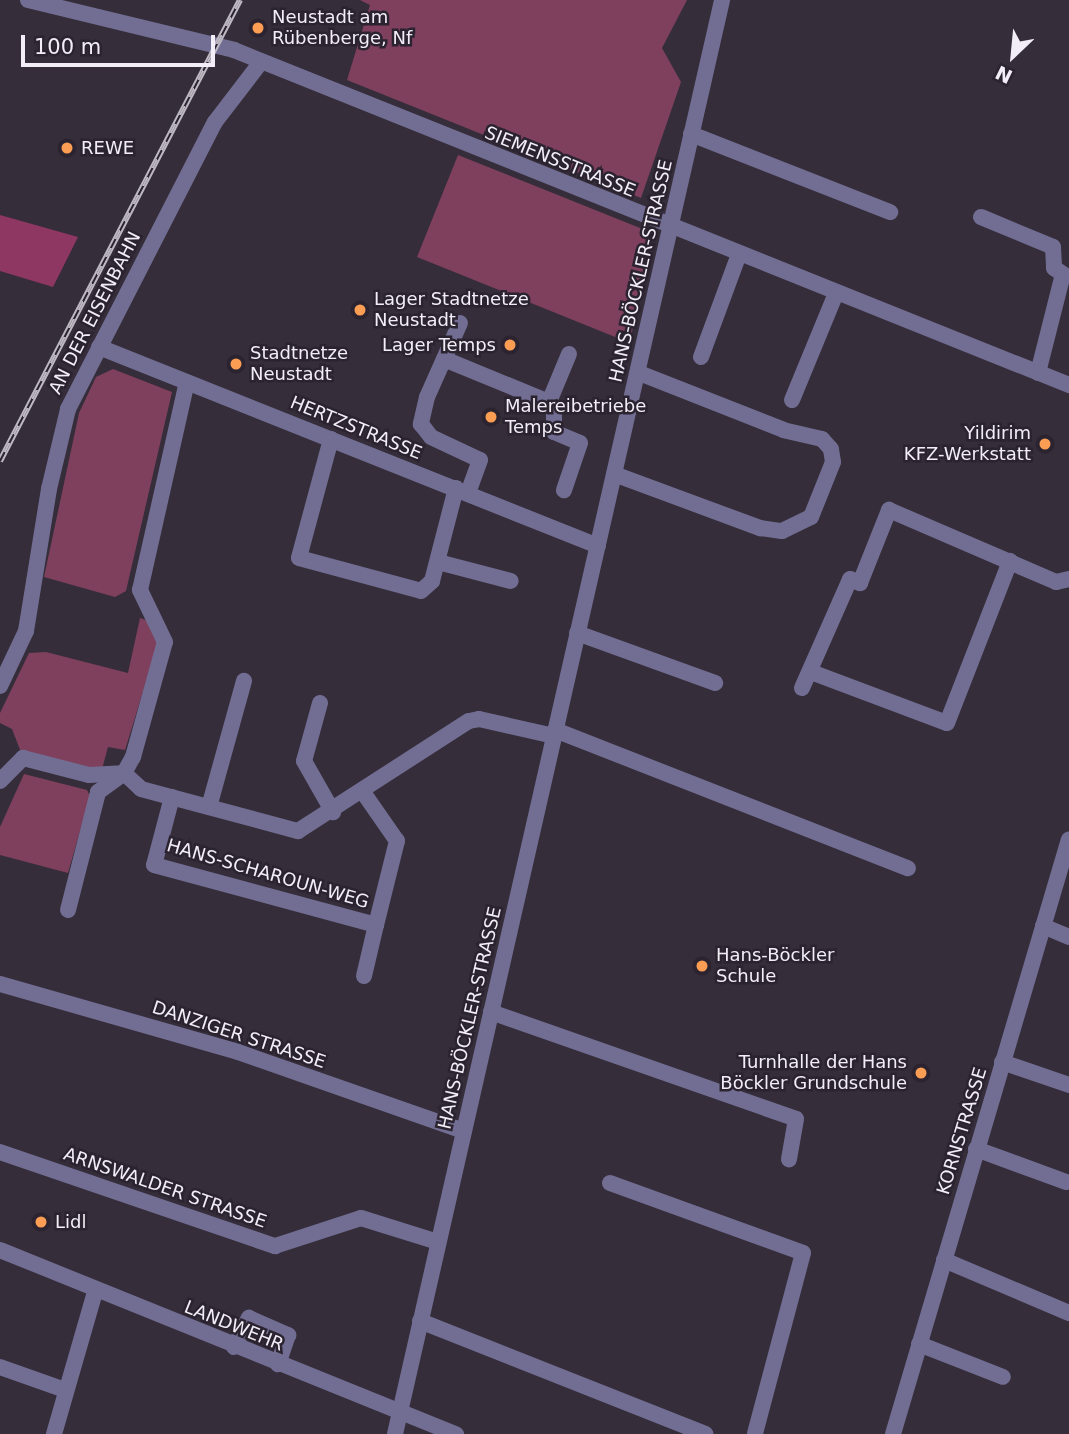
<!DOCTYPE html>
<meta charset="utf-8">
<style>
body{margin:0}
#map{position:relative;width:1069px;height:1434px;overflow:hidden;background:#352d3a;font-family:"DejaVu Sans",sans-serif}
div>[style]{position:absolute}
.green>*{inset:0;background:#7e405c}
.forest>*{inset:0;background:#8e3762}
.minor>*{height:16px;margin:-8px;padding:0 8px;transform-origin:8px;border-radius:8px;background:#726e93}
.rail>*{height:6px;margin-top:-3px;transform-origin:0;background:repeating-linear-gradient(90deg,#2b2430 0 10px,#beb8c2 0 20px);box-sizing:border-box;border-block:2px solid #beb8c2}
.dots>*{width:19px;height:19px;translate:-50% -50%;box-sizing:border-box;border:4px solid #2b2430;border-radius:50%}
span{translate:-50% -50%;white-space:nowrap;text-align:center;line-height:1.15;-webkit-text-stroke:5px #2b2430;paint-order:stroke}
.poi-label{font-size:18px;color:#f2edf6}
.left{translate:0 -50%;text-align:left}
.right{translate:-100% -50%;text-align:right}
.street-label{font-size:18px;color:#f2edf6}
.north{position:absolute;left:978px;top:21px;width:70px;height:70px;-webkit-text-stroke:5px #2b2430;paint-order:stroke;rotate:206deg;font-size:19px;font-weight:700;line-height:28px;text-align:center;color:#f2edf6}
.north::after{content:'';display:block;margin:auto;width:24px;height:32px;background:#f2edf6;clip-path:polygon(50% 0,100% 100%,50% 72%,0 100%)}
.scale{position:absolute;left:21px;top:35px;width:194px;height:32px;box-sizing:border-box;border:4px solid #f2edf6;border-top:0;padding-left:9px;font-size:21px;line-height:24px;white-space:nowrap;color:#f2edf6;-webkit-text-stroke:5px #2b2430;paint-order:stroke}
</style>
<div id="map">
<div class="green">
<i style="clip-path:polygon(360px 0,687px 0,662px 48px,681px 82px,641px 198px,347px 80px,370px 5px)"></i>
<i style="clip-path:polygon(458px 155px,650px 232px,630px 343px,417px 257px)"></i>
<i style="clip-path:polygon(113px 369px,172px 392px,126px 591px,115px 597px,44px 577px,79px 413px,96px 377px)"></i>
<i style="clip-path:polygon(140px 618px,149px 621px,159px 640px,125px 750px,108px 747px,101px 773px,22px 755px,12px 729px,0 723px,0 713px,29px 653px,46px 652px,128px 673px)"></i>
<i style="clip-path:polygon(24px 774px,87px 790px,90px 796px,68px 873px,0 855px,0 827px)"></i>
</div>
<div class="forest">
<i style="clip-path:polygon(0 215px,78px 237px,53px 287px,0 271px)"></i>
</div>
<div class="minor">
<i style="left:28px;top:0;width:212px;rotate:13.6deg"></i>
<i style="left:234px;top:50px;width:900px;rotate:21.86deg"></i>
<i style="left:691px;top:134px;width:214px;rotate:21.4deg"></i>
<i style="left:981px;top:217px;width:78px;rotate:22.6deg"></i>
<i style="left:1053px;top:247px;width:21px;rotate:87deg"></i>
<i style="left:1054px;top:268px;width:11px;rotate:34deg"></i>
<i style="left:1063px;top:274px;width:102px;rotate:104.2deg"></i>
<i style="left:460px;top:323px;width:81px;rotate:114deg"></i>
<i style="left:427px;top:397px;width:28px;rotate:103deg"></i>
<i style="left:421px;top:424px;width:16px;rotate:52deg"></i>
<i style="left:431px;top:437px;width:54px;rotate:25.1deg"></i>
<i style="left:480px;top:460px;width:35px;rotate:110deg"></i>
<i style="left:99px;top:347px;width:537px;rotate:21.74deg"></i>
<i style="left:701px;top:357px;width:110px;rotate:-69.7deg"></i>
<i style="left:444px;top:359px;width:113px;rotate:22.3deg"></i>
<i style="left:549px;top:402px;width:9px;rotate:54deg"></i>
<i style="left:554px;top:409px;width:23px;rotate:90deg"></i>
<i style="left:554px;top:432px;width:28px;rotate:23deg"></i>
<i style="left:580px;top:443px;width:50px;rotate:108.8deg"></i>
<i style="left:792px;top:400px;width:116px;rotate:-67.6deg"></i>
<i style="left:549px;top:402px;width:52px;rotate:-67.4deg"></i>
<i style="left:331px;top:439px;width:123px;rotate:105.1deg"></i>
<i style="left:299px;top:558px;width:126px;rotate:15.1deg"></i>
<i style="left:421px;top:591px;width:15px;rotate:-42deg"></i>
<i style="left:432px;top:581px;width:96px;rotate:-75.5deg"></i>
<i style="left:614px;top:474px;width:156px;rotate:20.3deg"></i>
<i style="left:760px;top:528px;width:22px;rotate:8deg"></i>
<i style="left:782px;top:531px;width:32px;rotate:-26deg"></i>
<i style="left:811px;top:517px;width:59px;rotate:-68.2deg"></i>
<i style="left:833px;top:462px;width:13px;rotate:-99deg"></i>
<i style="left:831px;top:449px;width:13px;rotate:-132deg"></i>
<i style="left:822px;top:439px;width:39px;rotate:-167deg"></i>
<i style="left:784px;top:430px;width:156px;rotate:-158.5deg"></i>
<i style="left:438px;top:562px;width:75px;rotate:14.6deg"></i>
<i style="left:577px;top:633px;width:147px;rotate:19.9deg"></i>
<i style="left:811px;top:672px;width:145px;rotate:20.6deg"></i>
<i style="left:947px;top:723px;width:174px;rotate:-68.7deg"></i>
<i style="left:0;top:686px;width:61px;rotate:-64.7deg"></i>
<i style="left:26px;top:631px;width:144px;rotate:-80.8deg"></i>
<i style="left:49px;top:489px;width:82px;rotate:-76.6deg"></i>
<i style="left:68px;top:409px;width:322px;rotate:-62.9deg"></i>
<i style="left:215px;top:122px;width:76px;rotate:-52.5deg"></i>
<i style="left:802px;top:688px;width:119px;rotate:-66.2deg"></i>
<i style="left:850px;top:579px;width:11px;rotate:22deg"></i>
<i style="left:860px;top:583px;width:79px;rotate:-68.3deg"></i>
<i style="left:889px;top:510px;width:182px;rotate:23.3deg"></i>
<i style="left:1056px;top:582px;width:13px;rotate:-13deg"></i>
<i style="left:320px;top:703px;width:60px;rotate:105.4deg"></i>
<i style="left:304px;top:761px;width:59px;rotate:60.4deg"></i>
<i style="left:555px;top:730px;width:379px;rotate:21.4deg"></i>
<i style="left:124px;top:773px;width:23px;rotate:43deg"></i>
<i style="left:141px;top:789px;width:163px;rotate:15deg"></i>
<i style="left:298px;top:831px;width:203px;rotate:-32.8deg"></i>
<i style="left:469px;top:721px;width:10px;rotate:-11deg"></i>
<i style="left:479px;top:719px;width:77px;rotate:12.8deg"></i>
<i style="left:0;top:781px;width:33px;rotate:-45deg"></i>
<i style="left:23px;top:758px;width:68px;rotate:14.4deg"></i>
<i style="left:89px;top:775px;width:33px;rotate:-3deg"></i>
<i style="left:172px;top:797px;width:70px;rotate:104.8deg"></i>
<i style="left:154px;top:865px;width:230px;rotate:15.1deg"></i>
<i style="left:376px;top:925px;width:87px;rotate:-76deg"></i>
<i style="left:397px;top:841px;width:60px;rotate:-124.8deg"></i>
<i style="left:209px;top:807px;width:131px;rotate:-74.5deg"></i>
<i style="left:68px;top:910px;width:122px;rotate:-75.7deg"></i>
<i style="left:98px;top:792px;width:32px;rotate:-36deg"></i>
<i style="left:124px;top:773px;width:18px;rotate:-61deg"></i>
<i style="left:133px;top:757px;width:119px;rotate:-74.5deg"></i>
<i style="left:165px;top:642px;width:58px;rotate:-115.7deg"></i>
<i style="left:140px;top:590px;width:213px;rotate:-77.3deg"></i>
<i style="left:1043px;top:926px;width:28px;rotate:23deg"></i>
<i style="left:364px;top:976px;width:52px;rotate:-76.8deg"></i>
<i style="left:0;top:984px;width:248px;rotate:15.9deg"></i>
<i style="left:238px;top:1052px;width:238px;rotate:19.3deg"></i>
<i style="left:491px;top:1012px;width:323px;rotate:19.3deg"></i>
<i style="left:796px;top:1119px;width:41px;rotate:99.9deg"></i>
<i style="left:1002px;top:1062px;width:71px;rotate:18.9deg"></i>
<i style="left:976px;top:1149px;width:96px;rotate:20.1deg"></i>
<i style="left:0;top:1152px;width:291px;rotate:18.9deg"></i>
<i style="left:275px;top:1246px;width:90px;rotate:-18deg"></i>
<i style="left:361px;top:1218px;width:81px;rotate:17.3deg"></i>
<i style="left:610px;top:1183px;width:205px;rotate:19.9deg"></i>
<i style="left:803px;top:1253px;width:187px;rotate:104.9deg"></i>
<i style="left:0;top:1250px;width:492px;rotate:22deg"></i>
<i style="left:944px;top:1260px;width:136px;rotate:23deg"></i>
<i style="left:420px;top:1321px;width:307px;rotate:21.6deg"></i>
<i style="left:919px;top:1344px;width:90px;rotate:21.4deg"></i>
<i style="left:234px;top:1347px;width:33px;rotate:-63deg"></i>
<i style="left:249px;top:1318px;width:43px;rotate:23.6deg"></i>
<i style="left:288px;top:1335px;width:31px;rotate:109deg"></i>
<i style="left:0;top:1367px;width:69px;rotate:19.5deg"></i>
<i style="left:54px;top:1434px;width:148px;rotate:-73.9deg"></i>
<i style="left:395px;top:1434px;width:1471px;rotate:-77.15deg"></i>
<i style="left:893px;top:1434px;width:620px;rotate:-73.52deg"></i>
</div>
<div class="rail">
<i style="left:0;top:461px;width:520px;rotate:-62.5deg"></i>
</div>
<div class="dots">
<i style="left:258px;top:28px;background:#fc9d54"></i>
<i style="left:67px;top:148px;background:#fc9d54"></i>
<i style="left:360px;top:310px;background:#fc9d54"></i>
<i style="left:510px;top:345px;background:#fc9d54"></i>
<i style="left:236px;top:364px;background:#fc9d54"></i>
<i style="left:491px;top:417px;background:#fc9d54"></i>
<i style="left:1045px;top:444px;background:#fc9d54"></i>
<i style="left:702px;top:966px;background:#fc9d54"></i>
<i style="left:921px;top:1073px;background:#fc9d54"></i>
<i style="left:41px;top:1222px;background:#fc9d54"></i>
</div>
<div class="poi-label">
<span class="left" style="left:272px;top:28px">Neustadt am<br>Rübenberge, Nf</span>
<span class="left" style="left:81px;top:148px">REWE</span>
<span class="left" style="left:374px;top:310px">Lager Stadtnetze<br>Neustadt</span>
<span class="right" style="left:496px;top:345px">Lager Temps</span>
<span class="left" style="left:250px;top:364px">Stadtnetze<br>Neustadt</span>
<span class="left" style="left:505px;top:417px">Malereibetriebe<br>Temps</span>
<span class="right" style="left:1031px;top:444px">Yildirim<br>KFZ-Werkstatt</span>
<span class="left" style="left:716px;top:966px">Hans-Böckler<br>Schule</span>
<span class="right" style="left:907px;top:1073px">Turnhalle der Hans<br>Böckler Grundschule</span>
<span class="left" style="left:55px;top:1222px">Lidl</span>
</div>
<div class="street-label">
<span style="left:560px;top:162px;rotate:22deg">SIEMENSSTRASSE</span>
<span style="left:641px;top:271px;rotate:-77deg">HANS-BÖCKLER-STRASSE</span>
<span style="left:95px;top:313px;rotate:-63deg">AN DER EISENBAHN</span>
<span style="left:356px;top:428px;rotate:22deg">HERTZSTRASSE</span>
<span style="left:268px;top:874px;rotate:16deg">HANS-SCHAROUN-WEG</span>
<span style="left:470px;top:1018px;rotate:-77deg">HANS-BÖCKLER-STRASSE</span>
<span style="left:239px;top:1035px;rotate:18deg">DANZIGER STRASSE</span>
<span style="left:962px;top:1131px;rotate:-73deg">KORNSTRASSE</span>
<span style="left:165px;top:1188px;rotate:19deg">ARNSWALDER STRASSE</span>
<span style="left:234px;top:1326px;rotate:22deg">LANDWEHR</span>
</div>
<div class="north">N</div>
<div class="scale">100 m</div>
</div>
